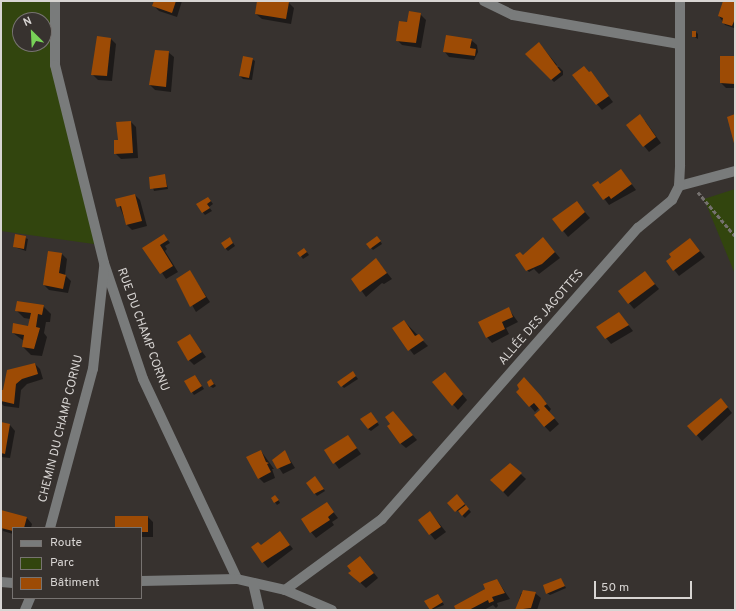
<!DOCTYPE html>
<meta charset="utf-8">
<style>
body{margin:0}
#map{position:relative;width:736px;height:611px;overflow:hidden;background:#37322f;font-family:Overpass,sans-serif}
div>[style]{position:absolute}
.green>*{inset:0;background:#32450e}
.shadow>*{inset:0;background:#0007}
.building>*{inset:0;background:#9d4b05}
.path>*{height:2.5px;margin-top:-1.25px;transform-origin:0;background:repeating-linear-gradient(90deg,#75716f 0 4px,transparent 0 6px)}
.minor>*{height:10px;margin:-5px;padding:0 5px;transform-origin:5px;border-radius:5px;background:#797b7b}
span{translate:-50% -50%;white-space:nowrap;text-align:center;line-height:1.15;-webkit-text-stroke:3px #37322f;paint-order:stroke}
.street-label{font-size:12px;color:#d8d5d3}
.frame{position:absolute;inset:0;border:2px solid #d8d5d3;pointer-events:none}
.legend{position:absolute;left:12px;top:527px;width:130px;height:72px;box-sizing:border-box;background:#37322f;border:1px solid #777371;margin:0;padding:5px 7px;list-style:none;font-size:12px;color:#d8d5d3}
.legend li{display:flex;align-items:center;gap:8px;height:20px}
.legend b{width:20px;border:1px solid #777371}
.north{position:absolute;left:12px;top:12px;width:40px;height:40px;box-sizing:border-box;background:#37322f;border:1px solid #777371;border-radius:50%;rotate:336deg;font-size:11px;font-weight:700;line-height:16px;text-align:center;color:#d8d5d3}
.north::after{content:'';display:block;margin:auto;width:14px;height:18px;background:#78d158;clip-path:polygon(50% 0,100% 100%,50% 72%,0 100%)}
.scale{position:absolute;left:594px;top:581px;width:98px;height:18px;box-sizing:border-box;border:2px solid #d8d5d3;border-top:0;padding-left:5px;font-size:12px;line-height:14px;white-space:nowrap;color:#d8d5d3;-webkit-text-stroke:3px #37322f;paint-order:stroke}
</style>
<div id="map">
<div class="green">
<i style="clip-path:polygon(evenodd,1px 1px,56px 1px,57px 63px,101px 245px,1px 231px,1px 1px,20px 20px,44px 20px,44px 44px,20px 44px,20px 20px)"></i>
<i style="clip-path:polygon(735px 189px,735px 274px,704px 199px)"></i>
</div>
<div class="shadow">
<i style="clip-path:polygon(156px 1px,182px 1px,177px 17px,159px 11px,154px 6px)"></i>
<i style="clip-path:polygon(258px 1px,289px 3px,294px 8px,291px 24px,262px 19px,256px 14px)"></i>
<i style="clip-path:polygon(724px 1px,735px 1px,734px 28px,725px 25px,719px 16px)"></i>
<i style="clip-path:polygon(420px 14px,426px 20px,421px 48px,402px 45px,397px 40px,408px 23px)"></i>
<i style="clip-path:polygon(696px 32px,698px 34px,698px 39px,693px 36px)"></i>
<i style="clip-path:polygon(111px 39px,116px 44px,112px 81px,98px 80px,92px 74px)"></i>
<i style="clip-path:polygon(471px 40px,477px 45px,478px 52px,474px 60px,449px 57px,444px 51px)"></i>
<i style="clip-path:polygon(539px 43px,557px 65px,555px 67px,559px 67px,563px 71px,563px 75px,554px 82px,526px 54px)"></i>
<i style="clip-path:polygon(168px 52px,174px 57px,171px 92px,155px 90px,150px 85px)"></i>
<i style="clip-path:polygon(735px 57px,735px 88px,726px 88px,721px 83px)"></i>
<i style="clip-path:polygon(252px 59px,255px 61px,252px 80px,243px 79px,240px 76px)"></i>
<i style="clip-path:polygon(590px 72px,613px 102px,602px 110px,577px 81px)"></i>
<i style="clip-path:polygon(645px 121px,661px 143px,649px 152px,627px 125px)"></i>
<i style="clip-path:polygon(131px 122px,136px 127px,138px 158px,121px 159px,116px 154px,118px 141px)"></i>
<i style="clip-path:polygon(621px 170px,636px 190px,609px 205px,594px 185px,601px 185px)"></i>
<i style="clip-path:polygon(165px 176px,168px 189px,154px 191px,150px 178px)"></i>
<i style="clip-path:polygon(135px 195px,140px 200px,147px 226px,132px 230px,127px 225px,117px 200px)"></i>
<i style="clip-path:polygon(210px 200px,213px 204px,209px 207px,212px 211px,205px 215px,197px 205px)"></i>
<i style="clip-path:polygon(577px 203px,590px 218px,568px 237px,554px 219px)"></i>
<i style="clip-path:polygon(16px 235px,28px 239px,26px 251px,14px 247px)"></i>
<i style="clip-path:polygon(164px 235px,170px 243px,165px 246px,167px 249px,165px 251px,178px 272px,166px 279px,145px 247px)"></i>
<i style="clip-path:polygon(230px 238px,235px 246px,228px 251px,225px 248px)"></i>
<i style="clip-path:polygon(543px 238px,560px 258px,539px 274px,534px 269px,529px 272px,527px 270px)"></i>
<i style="clip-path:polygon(379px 239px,382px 244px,373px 250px,371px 248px)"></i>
<i style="clip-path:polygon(695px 245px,705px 257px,679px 276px,667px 261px)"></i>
<i style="clip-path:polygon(306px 251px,309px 255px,303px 259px,301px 256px)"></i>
<i style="clip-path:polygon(62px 254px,67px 259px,65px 275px,71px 281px,68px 293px,49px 290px,44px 285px)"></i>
<i style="clip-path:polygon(376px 259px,392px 279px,384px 284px,382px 283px,366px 297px,353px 279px)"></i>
<i style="clip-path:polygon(190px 272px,210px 302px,196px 312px,177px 279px)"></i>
<i style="clip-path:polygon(645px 272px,659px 289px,634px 309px,629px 303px)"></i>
<i style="clip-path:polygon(43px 306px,51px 314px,50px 322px,46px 322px,44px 333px,47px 337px,42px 356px,31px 355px,23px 347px,24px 341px,13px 333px,29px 327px,30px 319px,24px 318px,16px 310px)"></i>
<i style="clip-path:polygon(508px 308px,518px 322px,506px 328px,509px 334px,492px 343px,487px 337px)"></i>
<i style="clip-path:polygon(619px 313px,633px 331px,611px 344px,606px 338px)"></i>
<i style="clip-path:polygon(404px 321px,428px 346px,414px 355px,393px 328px)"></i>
<i style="clip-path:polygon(190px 335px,206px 357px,194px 365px,189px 360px)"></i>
<i style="clip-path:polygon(35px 364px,40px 369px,43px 379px,27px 384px,21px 390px,19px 408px,4px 406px,1px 403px,1px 392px)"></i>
<i style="clip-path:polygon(445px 373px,467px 400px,458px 410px,433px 382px)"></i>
<i style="clip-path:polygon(355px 375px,358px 379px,344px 388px,342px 386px)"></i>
<i style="clip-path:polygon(197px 378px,204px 389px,194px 395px,185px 382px)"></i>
<i style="clip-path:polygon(211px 380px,216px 386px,213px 388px,210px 386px)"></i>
<i style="clip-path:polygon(529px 383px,551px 409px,549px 412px,559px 424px,550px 432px,535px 416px,541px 410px,539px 408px,535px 412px,530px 406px)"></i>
<i style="clip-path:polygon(721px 399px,732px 413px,702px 441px,689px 426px)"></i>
<i style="clip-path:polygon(371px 413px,379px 425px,371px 431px,368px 429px)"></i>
<i style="clip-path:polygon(398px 418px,417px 440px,406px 448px,400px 443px)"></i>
<i style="clip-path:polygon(1px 423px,10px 425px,15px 431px,10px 458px,1px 457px)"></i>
<i style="clip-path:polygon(348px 436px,361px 454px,339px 469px,326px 451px)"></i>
<i style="clip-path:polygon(261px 451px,274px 469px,272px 469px,275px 478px,264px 483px,259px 478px)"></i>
<i style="clip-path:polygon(285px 452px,295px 468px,283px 474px,274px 460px)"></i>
<i style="clip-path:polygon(510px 464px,526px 479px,508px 497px,492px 480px)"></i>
<i style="clip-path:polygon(315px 477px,325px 491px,317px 496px,307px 483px)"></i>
<i style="clip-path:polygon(272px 498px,278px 499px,280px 503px,277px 505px)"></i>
<i style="clip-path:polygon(459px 498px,471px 512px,465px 518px,449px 503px)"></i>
<i style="clip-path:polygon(327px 504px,338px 518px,332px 522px,334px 525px,316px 538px,311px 532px)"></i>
<i style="clip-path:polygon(430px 512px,446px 532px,435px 540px,419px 520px)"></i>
<i style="clip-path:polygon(1px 513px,27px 518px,32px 524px,31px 528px,13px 528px,13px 534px,3px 531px)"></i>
<i style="clip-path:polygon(148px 517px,153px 522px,153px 537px,141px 537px,141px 528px,116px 528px)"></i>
<i style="clip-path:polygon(280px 532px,293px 549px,268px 568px,263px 562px,261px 546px)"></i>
<i style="clip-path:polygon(365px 562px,378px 578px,366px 588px,350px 573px)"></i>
<i style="clip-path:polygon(561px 579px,566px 588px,550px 595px,547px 593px)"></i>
<i style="clip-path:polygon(497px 580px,510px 599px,497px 603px,498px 606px,496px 608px,493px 605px,484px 610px,457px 610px)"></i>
<i style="clip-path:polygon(521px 593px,535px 593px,541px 598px,537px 610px,516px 610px)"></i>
<i style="clip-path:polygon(440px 597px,444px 605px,431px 610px,430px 609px)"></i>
</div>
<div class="building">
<i style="clip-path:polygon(154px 1px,176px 1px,172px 13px,152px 6px)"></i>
<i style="clip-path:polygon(257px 1px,289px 2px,286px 19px,255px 14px)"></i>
<i style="clip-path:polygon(723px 1px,735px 1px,735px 19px,732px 26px,722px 23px,723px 18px,718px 16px)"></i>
<i style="clip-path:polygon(409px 11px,421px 13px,416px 43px,396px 41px,399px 21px,407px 22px)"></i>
<i style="clip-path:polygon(692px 31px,696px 31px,696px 37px,692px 37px)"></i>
<i style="clip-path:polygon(446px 35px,472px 39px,470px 48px,476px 49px,475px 56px,443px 52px)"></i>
<i style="clip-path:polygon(97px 36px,111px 38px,107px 76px,91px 75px)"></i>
<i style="clip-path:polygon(539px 42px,561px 72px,551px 80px,525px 54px)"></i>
<i style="clip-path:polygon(155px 50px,169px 51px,166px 87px,149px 85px)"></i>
<i style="clip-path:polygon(243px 56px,253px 58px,249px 78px,239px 76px)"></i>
<i style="clip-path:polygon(720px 56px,735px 56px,735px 84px,720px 83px)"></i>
<i style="clip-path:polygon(584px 66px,589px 72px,591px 71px,609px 96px,596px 105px,572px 75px)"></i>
<i style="clip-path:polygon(640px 114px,656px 137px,643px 147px,626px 125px)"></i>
<i style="clip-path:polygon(735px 114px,735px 147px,727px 117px)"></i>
<i style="clip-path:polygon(131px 121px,133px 153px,114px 154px,114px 140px,118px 140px,116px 122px)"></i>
<i style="clip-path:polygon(621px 169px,632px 184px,611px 199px,609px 196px,603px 200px,592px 185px,598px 181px,600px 184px)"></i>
<i style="clip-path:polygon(165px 174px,167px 187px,150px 189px,149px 177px)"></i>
<i style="clip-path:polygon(135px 194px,142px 221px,126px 225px,121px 206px,117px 207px,115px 199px)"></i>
<i style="clip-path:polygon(208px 197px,211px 201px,207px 204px,210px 208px,202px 213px,196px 204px)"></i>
<i style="clip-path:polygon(577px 201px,585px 212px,562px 232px,552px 219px)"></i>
<i style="clip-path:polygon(15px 234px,26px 236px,24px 249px,13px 247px)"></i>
<i style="clip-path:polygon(164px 234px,168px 240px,160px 245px,173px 266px,160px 274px,142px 248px)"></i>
<i style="clip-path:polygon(377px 236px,381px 241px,370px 249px,366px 244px)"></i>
<i style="clip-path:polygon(230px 237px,233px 243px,225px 249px,221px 243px)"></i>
<i style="clip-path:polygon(543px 237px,555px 252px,542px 264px,526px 271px,515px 255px,520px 252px,523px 255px)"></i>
<i style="clip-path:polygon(690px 238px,700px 251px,673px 271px,666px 261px,671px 257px,669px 254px)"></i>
<i style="clip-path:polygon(304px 248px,307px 252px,300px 257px,297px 253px)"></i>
<i style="clip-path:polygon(48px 251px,62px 253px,59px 273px,66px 275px,63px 289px,43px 285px)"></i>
<i style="clip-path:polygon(376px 258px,387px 273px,360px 292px,351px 279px)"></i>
<i style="clip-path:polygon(190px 270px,206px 297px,190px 307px,176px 279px)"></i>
<i style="clip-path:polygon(645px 271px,655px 284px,628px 304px,618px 291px)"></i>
<i style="clip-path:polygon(17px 301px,44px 305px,42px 315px,38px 314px,36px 327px,40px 328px,34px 349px,22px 347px,24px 335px,12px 333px,13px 323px,28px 326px,31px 313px,15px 311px)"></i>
<i style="clip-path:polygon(509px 307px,513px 317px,502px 322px,505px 329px,486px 338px,478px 322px)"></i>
<i style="clip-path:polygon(619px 312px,629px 325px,605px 339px,596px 327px)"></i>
<i style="clip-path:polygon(404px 320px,415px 336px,419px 334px,424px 340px,408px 351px,392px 328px)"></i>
<i style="clip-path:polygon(190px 334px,202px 352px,188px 361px,177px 342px)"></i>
<i style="clip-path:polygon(35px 363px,38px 374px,22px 379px,16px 384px,14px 404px,1px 401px,1px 390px,3px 390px,7px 370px)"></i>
<i style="clip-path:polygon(353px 371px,356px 376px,341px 387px,337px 382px)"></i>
<i style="clip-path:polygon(445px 372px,463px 394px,452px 406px,432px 382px)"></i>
<i style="clip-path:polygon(195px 375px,202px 386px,191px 393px,184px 381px)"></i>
<i style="clip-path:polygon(524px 377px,541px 396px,547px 404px,544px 406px,555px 418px,544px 427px,534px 415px,540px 410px,534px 403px,529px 407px,516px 392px,519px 389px,517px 385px)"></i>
<i style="clip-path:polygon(211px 379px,214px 384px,209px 387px,207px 382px)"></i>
<i style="clip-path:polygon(721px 398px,728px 407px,696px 436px,687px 426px)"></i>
<i style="clip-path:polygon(393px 411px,413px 435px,400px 444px,387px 426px,390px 424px,385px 417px)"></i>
<i style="clip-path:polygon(371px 412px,378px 422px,368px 429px,360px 419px)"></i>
<i style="clip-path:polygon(1px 422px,10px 424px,5px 454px,1px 453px)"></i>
<i style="clip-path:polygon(348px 435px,357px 448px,333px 464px,324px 450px)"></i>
<i style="clip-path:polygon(261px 450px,266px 462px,269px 463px,267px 464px,271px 472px,258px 479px,246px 457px)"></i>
<i style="clip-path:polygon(285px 450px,291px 463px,277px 469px,272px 460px)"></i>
<i style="clip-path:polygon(510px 463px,522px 473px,503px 492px,490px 480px)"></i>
<i style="clip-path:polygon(315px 476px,324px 489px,314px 494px,306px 483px)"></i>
<i style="clip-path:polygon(457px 494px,465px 504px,455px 512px,447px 503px)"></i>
<i style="clip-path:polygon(275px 495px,279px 500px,274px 503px,271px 498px)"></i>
<i style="clip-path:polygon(327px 502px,334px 512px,328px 517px,330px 520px,310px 533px,301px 519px)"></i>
<i style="clip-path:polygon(466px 505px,469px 509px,462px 516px,458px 511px)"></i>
<i style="clip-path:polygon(1px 510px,27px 517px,24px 528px,13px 528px,13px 531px,1px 528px)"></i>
<i style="clip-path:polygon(430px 511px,441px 527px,429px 535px,418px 520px)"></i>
<i style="clip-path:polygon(115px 516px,148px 516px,148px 532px,141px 532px,141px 528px,115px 528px)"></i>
<i style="clip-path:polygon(280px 531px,290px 545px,262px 563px,251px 547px,258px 542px,261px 545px)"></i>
<i style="clip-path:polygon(360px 556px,374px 573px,360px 583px,348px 573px,351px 571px,347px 566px)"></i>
<i style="clip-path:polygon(561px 578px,565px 586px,546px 594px,543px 585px)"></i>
<i style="clip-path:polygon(497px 579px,505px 593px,492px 597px,494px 601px,489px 603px,488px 600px,469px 610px,456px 610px,454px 606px,485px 589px,483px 584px)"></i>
<i style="clip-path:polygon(523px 590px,536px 592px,531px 608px,515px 610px)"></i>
<i style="clip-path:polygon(438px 594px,443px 602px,430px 610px,424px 601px)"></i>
</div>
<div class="path">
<i style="left:698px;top:192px;width:57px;rotate:49.9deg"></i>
</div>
<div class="minor">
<i style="left:55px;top:1px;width:64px;rotate:90deg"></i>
<i style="left:55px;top:65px;width:204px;rotate:76.1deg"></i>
<i style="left:104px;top:263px;width:122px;rotate:71.4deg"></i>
<i style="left:143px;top:379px;width:221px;rotate:64.8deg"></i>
<i style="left:237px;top:579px;width:49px;rotate:12.9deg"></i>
<i style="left:285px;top:590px;width:51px;rotate:23.1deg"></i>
<i style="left:484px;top:1px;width:32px;rotate:26deg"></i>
<i style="left:513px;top:15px;width:169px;rotate:9.9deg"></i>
<i style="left:679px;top:186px;width:58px;rotate:-15deg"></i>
<i style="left:50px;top:528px;width:165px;rotate:-74.9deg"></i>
<i style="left:93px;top:369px;width:103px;rotate:-83.8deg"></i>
<i style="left:141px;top:581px;width:96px;rotate:-1.2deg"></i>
<i style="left:1px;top:582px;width:12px;rotate:5deg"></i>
<i style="left:253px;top:583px;width:28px;rotate:77deg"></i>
<i style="left:285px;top:590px;width:120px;rotate:-36.2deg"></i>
<i style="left:382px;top:519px;width:388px;rotate:-48.7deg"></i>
<i style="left:638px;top:228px;width:44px;rotate:-39.5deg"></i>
<i style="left:672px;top:200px;width:16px;rotate:-63deg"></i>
<i style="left:679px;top:186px;width:21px;rotate:-87deg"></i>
<i style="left:680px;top:165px;width:164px;rotate:-90deg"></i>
<i style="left:25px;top:610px;width:13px;rotate:-67deg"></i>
</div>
<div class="street-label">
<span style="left:542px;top:318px;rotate:-49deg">ALLÉE DES JAGOTTES</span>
<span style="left:142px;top:330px;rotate:70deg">RUE DU CHAMP CORNU</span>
<span style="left:62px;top:429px;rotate:-76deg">CHEMIN DU CHAMP CORNU</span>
</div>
<div class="frame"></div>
<ul class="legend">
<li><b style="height:5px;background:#797b7b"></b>Route</li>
<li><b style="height:11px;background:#32450e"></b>Parc</li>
<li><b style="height:11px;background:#9d4b05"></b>Bâtiment</li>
</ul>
<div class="north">N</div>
<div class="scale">50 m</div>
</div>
